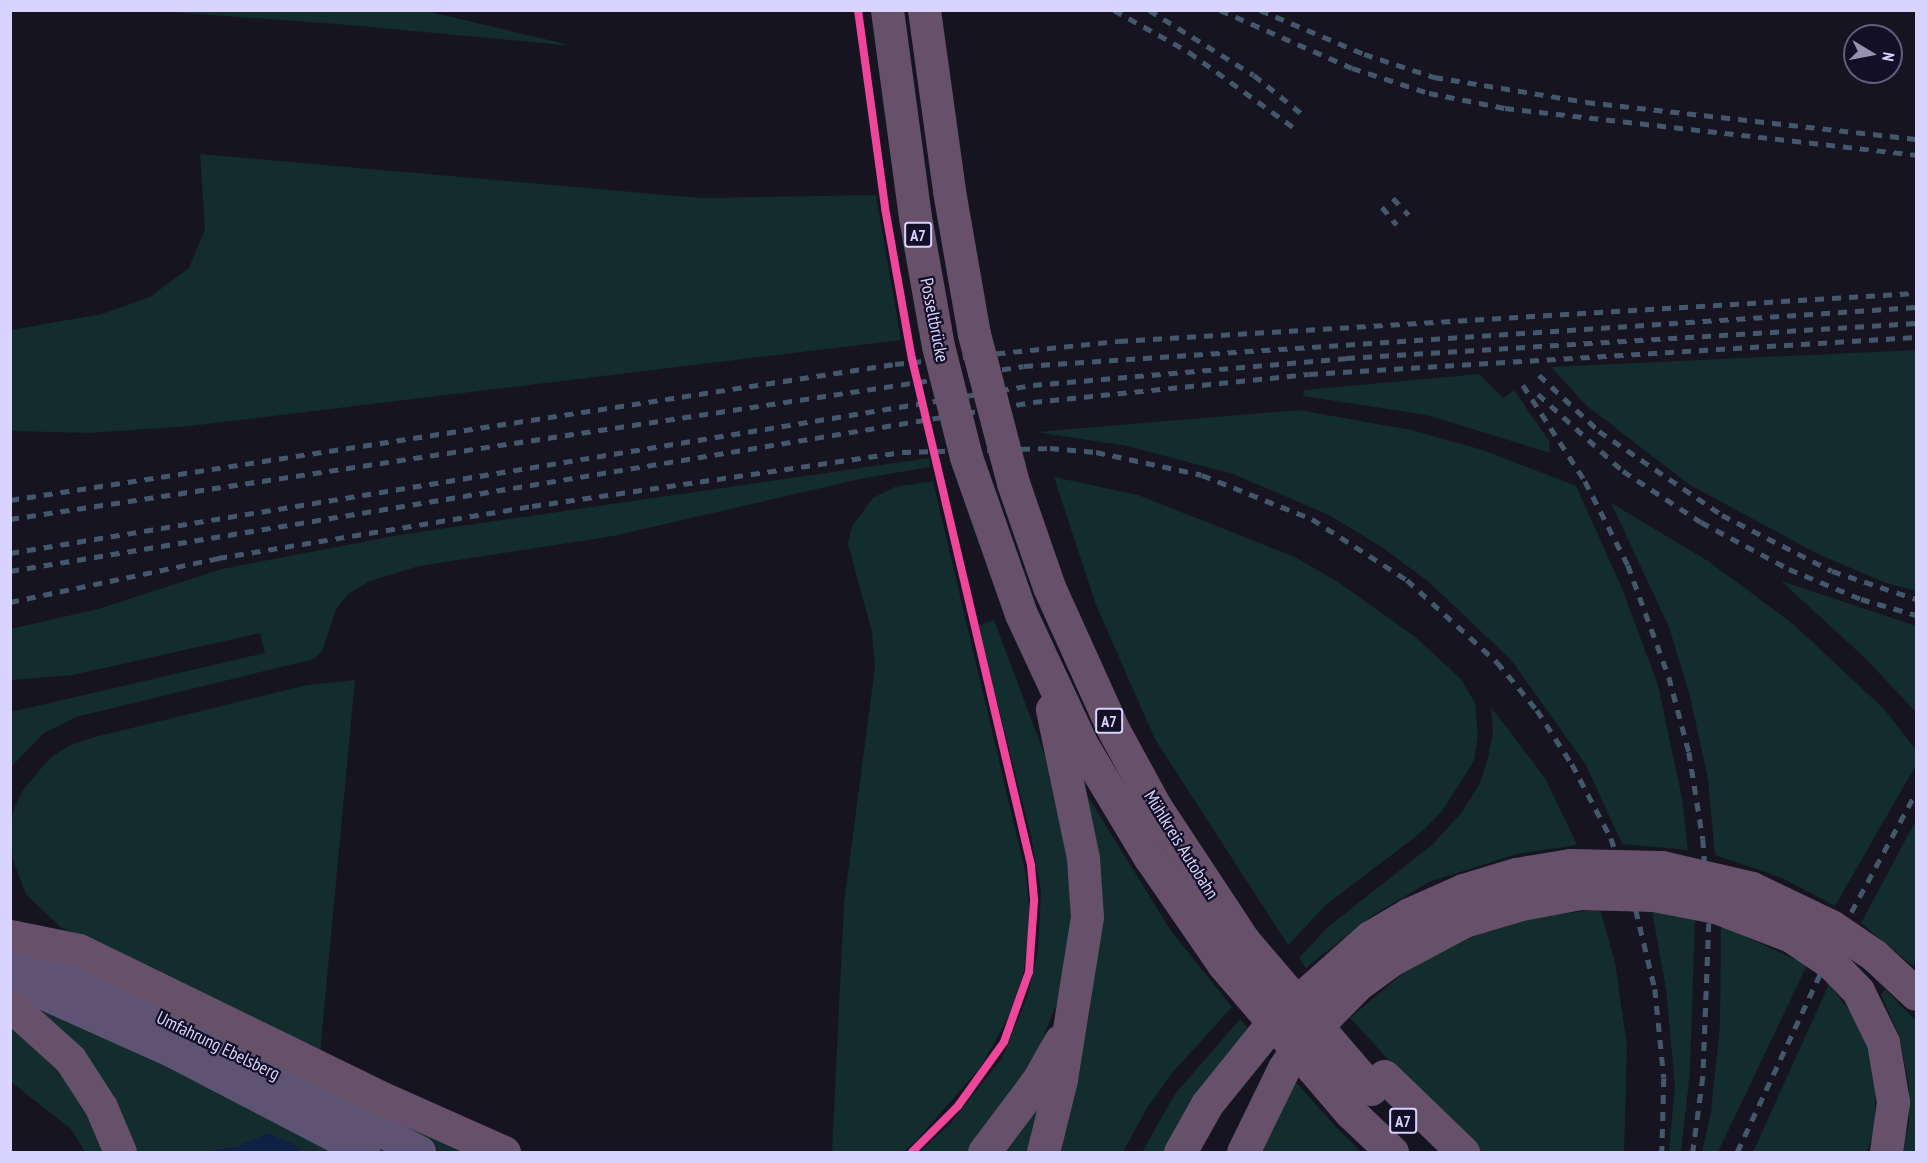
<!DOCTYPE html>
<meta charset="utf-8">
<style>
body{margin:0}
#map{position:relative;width:1927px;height:1163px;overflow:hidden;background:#161421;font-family:"PT Sans Narrow",sans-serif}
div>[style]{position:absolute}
.green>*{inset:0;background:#132c2d}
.water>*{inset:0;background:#0d2144}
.primary>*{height:32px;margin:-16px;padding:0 16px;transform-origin:16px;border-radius:16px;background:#5e5373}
.motorway>*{height:33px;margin:-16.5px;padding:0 16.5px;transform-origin:16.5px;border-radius:16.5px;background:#67516a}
.rail>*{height:4.5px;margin-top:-2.25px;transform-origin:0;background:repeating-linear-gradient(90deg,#43596b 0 9px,transparent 0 17px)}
.motorway-bridge>*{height:33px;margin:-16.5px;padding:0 16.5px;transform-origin:16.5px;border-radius:16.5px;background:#67516a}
.cycleway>*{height:8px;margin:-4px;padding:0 4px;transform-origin:4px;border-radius:4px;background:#ed469a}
span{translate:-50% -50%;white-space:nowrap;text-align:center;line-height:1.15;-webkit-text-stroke:4.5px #130f26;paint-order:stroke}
.shield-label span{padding:2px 4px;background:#130f26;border:2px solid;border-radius:4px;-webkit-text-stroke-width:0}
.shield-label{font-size:16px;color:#d9d4ff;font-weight:700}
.street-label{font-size:18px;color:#d9d4ff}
.frame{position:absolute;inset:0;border:12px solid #d9d4ff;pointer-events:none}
.north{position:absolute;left:1843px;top:24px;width:60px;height:60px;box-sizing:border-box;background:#130f26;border:2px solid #625e7d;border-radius:50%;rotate:100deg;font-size:16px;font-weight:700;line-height:24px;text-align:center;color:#d9d4ff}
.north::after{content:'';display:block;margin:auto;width:21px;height:27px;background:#9591b1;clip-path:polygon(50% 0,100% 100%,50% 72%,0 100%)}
</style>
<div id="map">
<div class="green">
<i style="clip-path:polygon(156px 11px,426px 11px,574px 46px,349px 25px)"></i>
<i style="clip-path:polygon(200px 154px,700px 198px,876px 195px,901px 340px,190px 426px,89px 433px,11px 431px,11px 330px,102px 314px,150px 297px,189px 268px,205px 229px)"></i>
<i style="clip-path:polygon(1916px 350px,1916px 591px,1886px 583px,1818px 554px,1690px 485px,1587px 406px,1551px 367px)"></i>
<i style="clip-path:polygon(1479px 374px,1503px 398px,1514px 390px,1549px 441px,1550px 453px,1427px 415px,1303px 396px,1304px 390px)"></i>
<i style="clip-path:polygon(1299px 410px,1411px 430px,1483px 450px,1576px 486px,1621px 586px,1658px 685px,1682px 798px,1688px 850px,1622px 844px,1586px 765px,1511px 660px,1428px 581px,1380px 546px,1329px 515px,1233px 474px,1127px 446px,1036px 432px)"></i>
<i style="clip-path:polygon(929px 458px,930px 467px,860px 479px,613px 536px,419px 566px,370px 581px,348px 594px,336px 609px,322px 651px,314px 659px,76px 717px,44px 733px,11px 767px,11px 712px,265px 653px,260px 633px,73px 675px,11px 680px,11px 629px,98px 609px,222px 569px,399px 535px)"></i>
<i style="clip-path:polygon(1054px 477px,1138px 495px,1295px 557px,1338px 582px,1414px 636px,1461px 679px,1475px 703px,1478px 734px,1474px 761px,1442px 811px,1419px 834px,1327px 904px,1288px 945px,1155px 739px,1096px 605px)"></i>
<i style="clip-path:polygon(933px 481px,1026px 875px,1030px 921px,1024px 970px,1015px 1005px,980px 1068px,917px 1140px,904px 1152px,832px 1152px,844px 903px,875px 667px,872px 632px,848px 544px,852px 526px,873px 498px,895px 487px)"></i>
<i style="clip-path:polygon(1611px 503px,1708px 561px,1793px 624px,1884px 709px,1916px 750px,1916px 765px,1835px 906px,1782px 878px,1715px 855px,1708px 780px,1690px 696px,1669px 627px)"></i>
<i style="clip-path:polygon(1781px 581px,1916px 626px,1916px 712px,1864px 657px)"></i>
<i style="clip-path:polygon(994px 620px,1045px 756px,1075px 897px,1064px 986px,1033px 1062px,969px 1152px,920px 1152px,950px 1124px,1002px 1058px,1028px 995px,1038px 950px,1041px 891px,1031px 836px,978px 626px)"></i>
<i style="clip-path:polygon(355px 680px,320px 1053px,60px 927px,26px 894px,13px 860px,10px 830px,14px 809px,23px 790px,50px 758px,70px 745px,95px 737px,307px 685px)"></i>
<i style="clip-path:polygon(1491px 707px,1545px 778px,1577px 845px,1517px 854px,1429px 882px,1370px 917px,1306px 968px,1299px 958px,1328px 927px,1433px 844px,1462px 812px,1480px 783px,1488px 758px,1493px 731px)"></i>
<i style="clip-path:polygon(1084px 790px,1171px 931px,1232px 1007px,1172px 1073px,1147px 1108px,1123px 1152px,1055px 1152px,1089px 1017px,1098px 946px)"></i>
<i style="clip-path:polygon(1916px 820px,1916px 961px,1913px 966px,1861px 923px)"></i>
<i style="clip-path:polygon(1600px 909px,1615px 962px,1627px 1046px,1624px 1152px,1483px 1152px,1439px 1114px,1350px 1018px,1407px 970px,1474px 935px,1523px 919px)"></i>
<i style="clip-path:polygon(1652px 911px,1695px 917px,1690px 1072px,1681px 1152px,1669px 1152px,1675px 1086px,1666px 989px)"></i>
<i style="clip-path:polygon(1721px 925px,1807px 965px,1718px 1152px,1702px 1152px,1711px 1111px,1720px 1025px)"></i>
<i style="clip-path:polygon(1829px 984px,1850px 1011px,1866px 1041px,1876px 1083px,1874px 1131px,1867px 1152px,1753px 1152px)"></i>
<i style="clip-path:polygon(1885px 989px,1916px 1021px,1916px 1152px,1901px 1152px,1909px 1123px,1909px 1086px,1899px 1035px,1881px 995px)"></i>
<i style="clip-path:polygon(11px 994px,121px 1038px,344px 1152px,301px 1152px,293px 1144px,268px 1134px,236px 1147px,206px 1152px,137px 1152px,104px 1089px)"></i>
<i style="clip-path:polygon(10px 1017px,58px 1062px,113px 1152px,85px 1152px,71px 1129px,11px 1082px)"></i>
<i style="clip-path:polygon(1240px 1019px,1252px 1032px,1164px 1152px,1142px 1152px,1175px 1094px)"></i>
<i style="clip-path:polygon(313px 1080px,477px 1152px,442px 1152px)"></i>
<i style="clip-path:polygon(1294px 1080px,1336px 1127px,1361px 1152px,1255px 1152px)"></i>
<i style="clip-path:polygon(1041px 1100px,1030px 1152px,1001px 1152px)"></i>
</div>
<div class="water">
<i style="clip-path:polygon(268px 1134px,293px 1144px,301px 1152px,206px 1152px,236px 1147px)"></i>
</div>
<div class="primary">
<i style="left:10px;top:949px;width:195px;rotate:24.6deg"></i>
<i style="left:187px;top:1030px;width:263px;rotate:27.6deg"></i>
<i style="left:10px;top:979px;width:179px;rotate:24.1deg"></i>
<i style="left:173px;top:1052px;width:216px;rotate:27.5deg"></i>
</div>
<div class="motorway">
<i style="left:924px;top:10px;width:183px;rotate:82.1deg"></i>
<i style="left:949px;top:191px;width:145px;rotate:80.1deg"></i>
<i style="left:966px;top:457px;width:166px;rotate:70.7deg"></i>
<i style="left:1021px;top:614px;width:145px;rotate:65deg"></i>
<i style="left:1082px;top:745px;width:132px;rotate:59deg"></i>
<i style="left:1150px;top:858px;width:129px;rotate:55.4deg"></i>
<i style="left:1013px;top:483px;width:110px;rotate:70.9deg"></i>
<i style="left:1049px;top:587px;width:158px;rotate:65.7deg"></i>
<i style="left:1114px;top:731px;width:85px;rotate:61.3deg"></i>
<i style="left:1155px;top:806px;width:162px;rotate:56.6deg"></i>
<i style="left:10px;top:936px;width:70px;rotate:11.5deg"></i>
<i style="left:79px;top:950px;width:333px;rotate:26deg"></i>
<i style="left:378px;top:1096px;width:138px;rotate:24deg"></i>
<i style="left:10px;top:1005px;width:81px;rotate:42deg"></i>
<i style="left:70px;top:1059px;width:57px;rotate:57.1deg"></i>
<i style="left:101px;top:1107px;width:49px;rotate:67.1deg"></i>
<i style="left:1384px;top:1076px;width:110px;rotate:43.9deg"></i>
<i style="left:1350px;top:1112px;width:58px;rotate:43.6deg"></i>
<i style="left:984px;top:1152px;width:90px;rotate:-53.1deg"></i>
<i style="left:1038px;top:1080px;width:45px;rotate:-60.6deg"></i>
<i style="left:1043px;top:1152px;width:75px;rotate:-76.1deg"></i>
<i style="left:1061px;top:1079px;width:164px;rotate:-80.9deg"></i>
<i style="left:1087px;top:917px;width:59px;rotate:-93.9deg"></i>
<i style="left:1083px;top:858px;width:152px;rotate:-101.8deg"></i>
<i style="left:1180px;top:1152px;width:55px;rotate:-60.6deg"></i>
<i style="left:1207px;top:1104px;width:100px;rotate:-51.1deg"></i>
<i style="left:1270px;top:1026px;width:134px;rotate:-41.7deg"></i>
<i style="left:1370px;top:937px;width:45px;rotate:-30.5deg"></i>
<i style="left:1409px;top:914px;width:59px;rotate:-24deg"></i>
<i style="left:1463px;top:890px;width:55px;rotate:-16.8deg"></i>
<i style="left:1516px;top:874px;width:55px;rotate:-9.5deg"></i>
<i style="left:1243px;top:1152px;width:93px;rotate:-64deg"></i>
<i style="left:1284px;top:1068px;width:34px;rotate:-56deg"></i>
<i style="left:1303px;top:1040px;width:77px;rotate:-45.5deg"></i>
<i style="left:1357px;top:985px;width:42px;rotate:-36.3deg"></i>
<i style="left:1391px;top:960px;width:83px;rotate:-28.1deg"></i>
<i style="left:1464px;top:921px;width:59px;rotate:-16.6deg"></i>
<i style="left:1521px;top:904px;width:60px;rotate:-10.6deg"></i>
</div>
<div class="rail">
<i style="left:1114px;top:10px;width:86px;rotate:29.2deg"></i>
<i style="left:1189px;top:52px;width:128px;rotate:35.8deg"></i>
<i style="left:1149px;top:10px;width:123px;rotate:31.8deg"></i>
<i style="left:1254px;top:75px;width:62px;rotate:39.1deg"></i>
<i style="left:1220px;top:10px;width:144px;rotate:23.7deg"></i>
<i style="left:1352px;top:68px;width:81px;rotate:18deg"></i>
<i style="left:1429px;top:93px;width:77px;rotate:11.2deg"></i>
<i style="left:1505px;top:108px;width:414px;rotate:6.5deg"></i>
<i style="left:1260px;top:10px;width:113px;rotate:22.9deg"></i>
<i style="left:1364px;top:54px;width:74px;rotate:18.2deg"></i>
<i style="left:1434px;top:77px;width:154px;rotate:9.3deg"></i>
<i style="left:1586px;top:102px;width:332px;rotate:6.4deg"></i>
<i style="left:1393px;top:198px;width:23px;rotate:47deg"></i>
<i style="left:1382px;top:207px;width:23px;rotate:50deg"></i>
<i style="left:1539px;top:375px;width:82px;rotate:43deg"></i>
<i style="left:1599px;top:431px;width:149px;rotate:34.3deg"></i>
<i style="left:1722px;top:515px;width:123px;rotate:27deg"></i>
<i style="left:1832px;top:571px;width:89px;rotate:18.4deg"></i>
<i style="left:1523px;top:385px;width:114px;rotate:57.1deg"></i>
<i style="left:1585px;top:481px;width:94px;rotate:62.9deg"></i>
<i style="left:1628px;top:565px;width:119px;rotate:69.9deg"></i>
<i style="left:1669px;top:677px;width:78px;rotate:75.1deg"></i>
<i style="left:1689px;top:752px;width:88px;rotate:80.9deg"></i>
<i style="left:1703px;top:839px;width:84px;rotate:85.9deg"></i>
<i style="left:1709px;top:923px;width:154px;rotate:92.2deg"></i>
<i style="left:1703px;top:1077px;width:76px;rotate:97.6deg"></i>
<i style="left:1538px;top:394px;width:115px;rotate:42.2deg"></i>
<i style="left:1623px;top:471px;width:93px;rotate:33.2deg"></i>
<i style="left:1701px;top:522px;width:100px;rotate:28.1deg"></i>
<i style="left:1789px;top:569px;width:78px;rotate:22.6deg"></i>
<i style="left:1861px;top:599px;width:57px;rotate:16.2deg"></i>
<i style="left:10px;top:500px;width:895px;rotate:-8.74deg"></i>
<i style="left:895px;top:364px;width:225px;rotate:-5.9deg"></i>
<i style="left:1119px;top:341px;width:798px;rotate:-3.45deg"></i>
<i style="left:10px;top:519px;width:1025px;rotate:-8.58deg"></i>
<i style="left:1024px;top:366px;width:894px;rotate:-3.78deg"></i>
<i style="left:10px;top:553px;width:1037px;rotate:-9.33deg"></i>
<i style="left:1033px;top:385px;width:314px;rotate:-4.9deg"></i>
<i style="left:1346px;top:358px;width:571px;rotate:-3.51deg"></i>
<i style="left:10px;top:571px;width:1037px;rotate:-9.38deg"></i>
<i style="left:1033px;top:402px;width:277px;rotate:-5.8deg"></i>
<i style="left:1309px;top:374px;width:608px;rotate:-3.49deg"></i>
<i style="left:10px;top:602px;width:213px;rotate:-11.9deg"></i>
<i style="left:218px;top:558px;width:318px;rotate:-9.4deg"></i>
<i style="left:532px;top:506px;width:374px;rotate:-8.3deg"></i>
<i style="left:902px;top:452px;width:148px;rotate:-1.5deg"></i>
<i style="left:1050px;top:448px;width:46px;rotate:5deg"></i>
<i style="left:1096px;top:452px;width:108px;rotate:12.2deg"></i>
<i style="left:1202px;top:475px;width:118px;rotate:21.8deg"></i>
<i style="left:1312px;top:519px;width:113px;rotate:32.7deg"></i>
<i style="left:1407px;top:580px;width:122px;rotate:42.3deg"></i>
<i style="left:1497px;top:662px;width:62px;rotate:50.2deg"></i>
<i style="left:1537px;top:710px;width:64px;rotate:57.1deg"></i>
<i style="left:1572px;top:764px;width:84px;rotate:62.2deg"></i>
<i style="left:1611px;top:838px;width:76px;rotate:70.9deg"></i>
<i style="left:1636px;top:910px;width:81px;rotate:76.5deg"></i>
<i style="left:1655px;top:989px;width:89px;rotate:84.2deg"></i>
<i style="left:1664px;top:1078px;width:74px;rotate:91.5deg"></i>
<i style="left:1737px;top:1152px;width:232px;rotate:-65deg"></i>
<i style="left:1835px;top:942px;width:170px;rotate:-61.6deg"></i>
</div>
<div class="motorway-bridge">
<i style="left:887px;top:10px;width:209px;rotate:82.3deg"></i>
<i style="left:915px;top:217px;width:131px;rotate:79.9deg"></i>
<i style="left:938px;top:346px;width:114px;rotate:75.8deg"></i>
<i style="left:974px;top:334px;width:154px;rotate:75.3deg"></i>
<i style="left:1570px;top:865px;width:92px;rotate:1.2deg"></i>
<i style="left:1662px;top:867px;width:92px;rotate:13.1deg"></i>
<i style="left:1752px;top:888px;width:88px;rotate:25.7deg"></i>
<i style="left:1831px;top:926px;width:52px;rotate:34deg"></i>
<i style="left:1874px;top:955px;width:57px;rotate:42.9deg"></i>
<i style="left:1580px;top:893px;width:74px;rotate:1.5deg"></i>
<i style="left:1654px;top:895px;width:63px;rotate:11deg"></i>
<i style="left:1716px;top:907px;width:80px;rotate:21.1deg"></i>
<i style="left:1791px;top:936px;width:48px;rotate:34deg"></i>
<i style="left:1831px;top:963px;width:39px;rotate:46deg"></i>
<i style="left:1858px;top:991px;width:57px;rotate:63.9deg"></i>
<i style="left:1883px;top:1042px;width:61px;rotate:80.5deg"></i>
<i style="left:1893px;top:1102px;width:50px;rotate:98deg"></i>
<i style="left:1244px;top:941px;width:195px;rotate:49.4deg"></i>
<i style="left:1223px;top:964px;width:195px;rotate:49.4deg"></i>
</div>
<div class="cycleway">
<i style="left:858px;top:10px;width:200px;rotate:82.2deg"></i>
<i style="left:885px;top:208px;width:153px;rotate:79.9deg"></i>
<i style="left:912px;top:359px;width:520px;rotate:76.77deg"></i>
<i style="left:1031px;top:865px;width:36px;rotate:85deg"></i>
<i style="left:1034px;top:901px;width:71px;rotate:94deg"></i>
<i style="left:1029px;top:972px;width:74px;rotate:109.7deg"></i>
<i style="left:1004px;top:1042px;width:79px;rotate:125.7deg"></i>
<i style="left:958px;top:1106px;width:65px;rotate:135deg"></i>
</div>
<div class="shield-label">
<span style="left:918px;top:235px">A7</span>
<span style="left:1109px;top:721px">A7</span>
<span style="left:1403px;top:1121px">A7</span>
</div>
<div class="street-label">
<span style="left:934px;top:320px;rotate:79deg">Posseltbrücke</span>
<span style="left:1181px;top:845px;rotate:58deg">Mühlkreis Autobahn</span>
<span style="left:218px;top:1046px;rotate:26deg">Umfahrung Ebelsberg</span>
</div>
<div class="frame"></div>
<div class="north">N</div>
</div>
